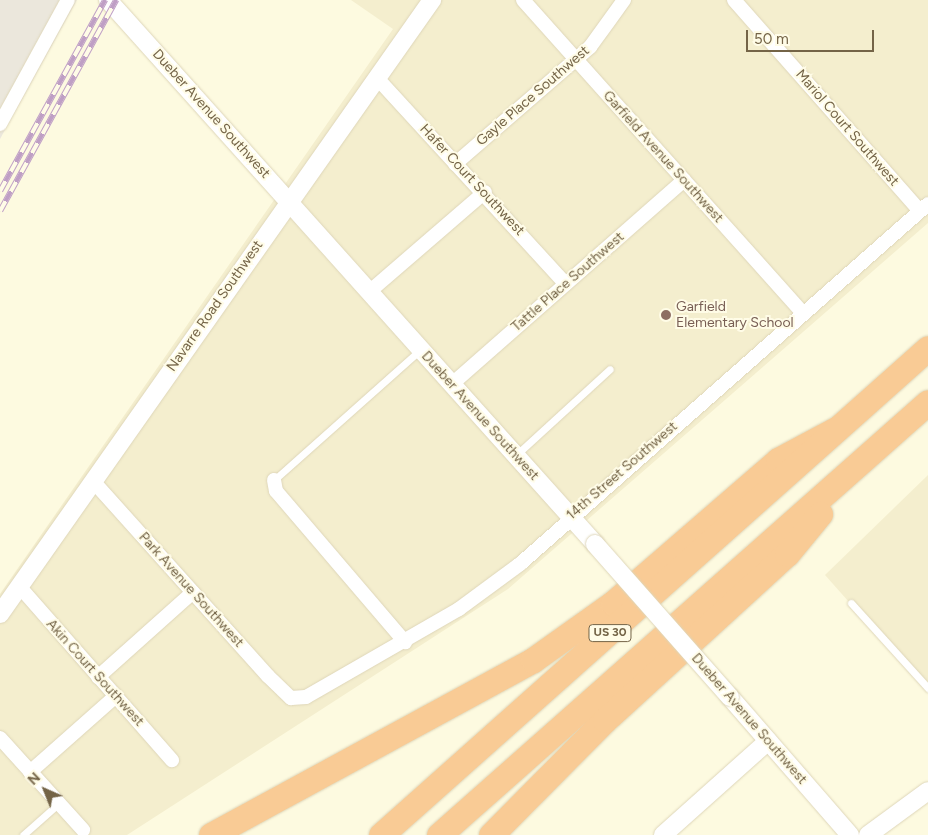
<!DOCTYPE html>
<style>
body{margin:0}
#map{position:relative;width:928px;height:835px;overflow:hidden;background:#fdfae0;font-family:Figtree,sans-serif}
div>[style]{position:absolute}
.residential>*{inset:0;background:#f4eece}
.industrial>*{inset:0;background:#ebe7dc}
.roads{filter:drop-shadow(0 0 1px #ded6b9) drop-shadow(0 0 1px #ded6b9)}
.service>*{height:7px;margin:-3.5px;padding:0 3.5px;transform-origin:3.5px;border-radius:3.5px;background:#fff}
.minor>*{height:14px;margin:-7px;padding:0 7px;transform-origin:7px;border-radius:7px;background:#fff}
.tertiary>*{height:18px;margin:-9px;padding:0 9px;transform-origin:9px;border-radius:9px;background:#fff}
.motorway>*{height:25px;margin:-12.5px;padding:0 12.5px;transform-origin:12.5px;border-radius:12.5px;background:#f9cb95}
.rail>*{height:5.5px;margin-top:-2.75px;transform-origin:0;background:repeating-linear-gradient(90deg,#fffce7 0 11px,#bf9fc5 0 22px);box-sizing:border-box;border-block:1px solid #bf9fc5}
.bridges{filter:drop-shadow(0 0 1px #ded6b9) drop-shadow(0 0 1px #ded6b9)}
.tertiary-bridge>*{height:18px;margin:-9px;padding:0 9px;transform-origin:9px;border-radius:9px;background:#fff}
.dots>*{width:14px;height:14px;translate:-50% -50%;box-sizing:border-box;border:2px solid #fffce7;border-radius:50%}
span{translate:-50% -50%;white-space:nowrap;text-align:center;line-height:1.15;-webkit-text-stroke:4px #fffce7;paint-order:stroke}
.shield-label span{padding:1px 4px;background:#fffce7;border:1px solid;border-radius:4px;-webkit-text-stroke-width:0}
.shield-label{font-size:12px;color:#746447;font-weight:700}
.street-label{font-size:14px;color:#746447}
.education-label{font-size:14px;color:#785e54}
.left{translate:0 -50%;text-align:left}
.north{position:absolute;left:20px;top:765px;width:50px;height:50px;-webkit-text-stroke:4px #fffce7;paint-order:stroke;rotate:316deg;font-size:14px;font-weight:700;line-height:20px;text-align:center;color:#746447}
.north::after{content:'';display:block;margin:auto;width:18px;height:22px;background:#746447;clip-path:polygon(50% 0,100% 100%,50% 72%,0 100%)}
.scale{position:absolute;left:746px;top:30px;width:128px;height:22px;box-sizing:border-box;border:2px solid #746447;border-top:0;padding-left:6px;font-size:15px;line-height:18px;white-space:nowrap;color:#746447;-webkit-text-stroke:4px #fffce7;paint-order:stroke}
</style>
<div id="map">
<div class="residential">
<i style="clip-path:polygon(351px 0,928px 0,928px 223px,508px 589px,127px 835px,0 835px,0 594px,393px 29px)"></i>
<i style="clip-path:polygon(928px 475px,928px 691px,825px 575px)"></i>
</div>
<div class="industrial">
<i style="clip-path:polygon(0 0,77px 0,0 139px)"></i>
</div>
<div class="roads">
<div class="service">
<i style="left:516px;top:455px;width:127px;rotate:-42.5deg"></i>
<i style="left:274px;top:480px;width:195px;rotate:-41.7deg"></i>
<i style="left:851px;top:603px;width:115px;rotate:47.8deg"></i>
<i style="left:23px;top:835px;width:48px;rotate:-41.6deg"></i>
</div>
<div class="minor">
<i style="left:523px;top:0;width:420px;rotate:48.2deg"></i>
<i style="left:734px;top:0;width:281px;rotate:48.6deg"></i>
<i style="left:377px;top:78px;width:278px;rotate:47.5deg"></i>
<i style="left:0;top:124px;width:141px;rotate:-61.3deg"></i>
<i style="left:455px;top:164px;width:179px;rotate:-40.9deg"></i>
<i style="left:590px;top:47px;width:58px;rotate:-54.1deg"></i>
<i style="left:369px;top:292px;width:153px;rotate:-40.8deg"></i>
<i style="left:452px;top:384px;width:309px;rotate:-41.3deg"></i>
<i style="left:274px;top:480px;width:11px;rotate:80deg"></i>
<i style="left:276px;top:491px;width:199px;rotate:49.5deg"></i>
<i style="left:93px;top:481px;width:262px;rotate:48.1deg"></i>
<i style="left:268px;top:676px;width:32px;rotate:44deg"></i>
<i style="left:291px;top:698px;width:15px;rotate:-4deg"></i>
<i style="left:306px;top:697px;width:177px;rotate:-29.9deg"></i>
<i style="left:459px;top:609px;width:76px;rotate:-36.4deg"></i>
<i style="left:520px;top:564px;width:544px;rotate:-41.42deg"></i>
<i style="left:19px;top:586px;width:232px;rotate:48.7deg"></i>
<i style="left:98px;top:677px;width:127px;rotate:-41.8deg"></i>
<i style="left:0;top:738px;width:124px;rotate:47.9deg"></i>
<i style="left:30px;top:772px;width:115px;rotate:-41.5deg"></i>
</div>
<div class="tertiary">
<i style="left:108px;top:0;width:730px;rotate:48.16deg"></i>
<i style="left:0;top:614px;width:751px;rotate:-54.87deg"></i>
<i style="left:730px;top:697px;width:183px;rotate:49deg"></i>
<i style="left:663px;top:835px;width:141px;rotate:-41.8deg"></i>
<i style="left:868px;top:835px;width:74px;rotate:-36.3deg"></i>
</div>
<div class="motorway">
<i style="left:211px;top:835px;width:366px;rotate:-28.5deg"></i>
<i style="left:533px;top:660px;width:98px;rotate:-35.5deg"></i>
<i style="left:613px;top:603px;width:218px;rotate:-40.9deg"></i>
<i style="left:778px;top:460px;width:68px;rotate:-28.1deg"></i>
<i style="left:381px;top:835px;width:732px;rotate:-41.68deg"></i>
<i style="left:439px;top:835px;width:653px;rotate:-41.52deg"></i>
<i style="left:491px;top:835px;width:162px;rotate:-45.3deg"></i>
<i style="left:605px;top:720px;width:246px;rotate:-42.4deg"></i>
<i style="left:787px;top:554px;width:52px;rotate:-50.5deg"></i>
</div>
</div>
<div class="rail">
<i style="left:0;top:191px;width:218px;rotate:-61.2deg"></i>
<i style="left:0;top:211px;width:241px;rotate:-61.2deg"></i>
</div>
<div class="bridges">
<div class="tertiary-bridge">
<i style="left:595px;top:544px;width:204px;rotate:48.6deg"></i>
</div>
</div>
<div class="dots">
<i style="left:666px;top:315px;background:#8d6e63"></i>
</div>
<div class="shield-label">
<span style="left:610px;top:633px">US 30</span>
</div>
<div class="street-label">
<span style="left:533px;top:96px;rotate:-41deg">Gayle Place Southwest</span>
<span style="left:211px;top:114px;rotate:48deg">Dueber Avenue Southwest</span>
<span style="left:847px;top:128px;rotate:49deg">Mariol Court Southwest</span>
<span style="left:663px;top:157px;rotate:48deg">Garfield Avenue Southwest</span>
<span style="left:472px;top:180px;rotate:47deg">Hafer Court Southwest</span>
<span style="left:568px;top:282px;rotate:-41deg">Tattle Place Southwest</span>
<span style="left:215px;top:306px;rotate:-55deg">Navarre Road Southwest</span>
<span style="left:480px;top:416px;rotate:48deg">Dueber Avenue Southwest</span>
<span style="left:622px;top:471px;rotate:-41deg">14th Street Southwest</span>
<span style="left:191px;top:590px;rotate:48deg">Park Avenue Southwest</span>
<span style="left:95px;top:673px;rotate:48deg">Akin Court Southwest</span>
<span style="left:749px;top:719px;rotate:49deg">Dueber Avenue Southwest</span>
</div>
<div class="education-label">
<span class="left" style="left:676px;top:315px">Garfield<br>Elementary School</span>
</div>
<div class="north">N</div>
<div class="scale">50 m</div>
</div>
